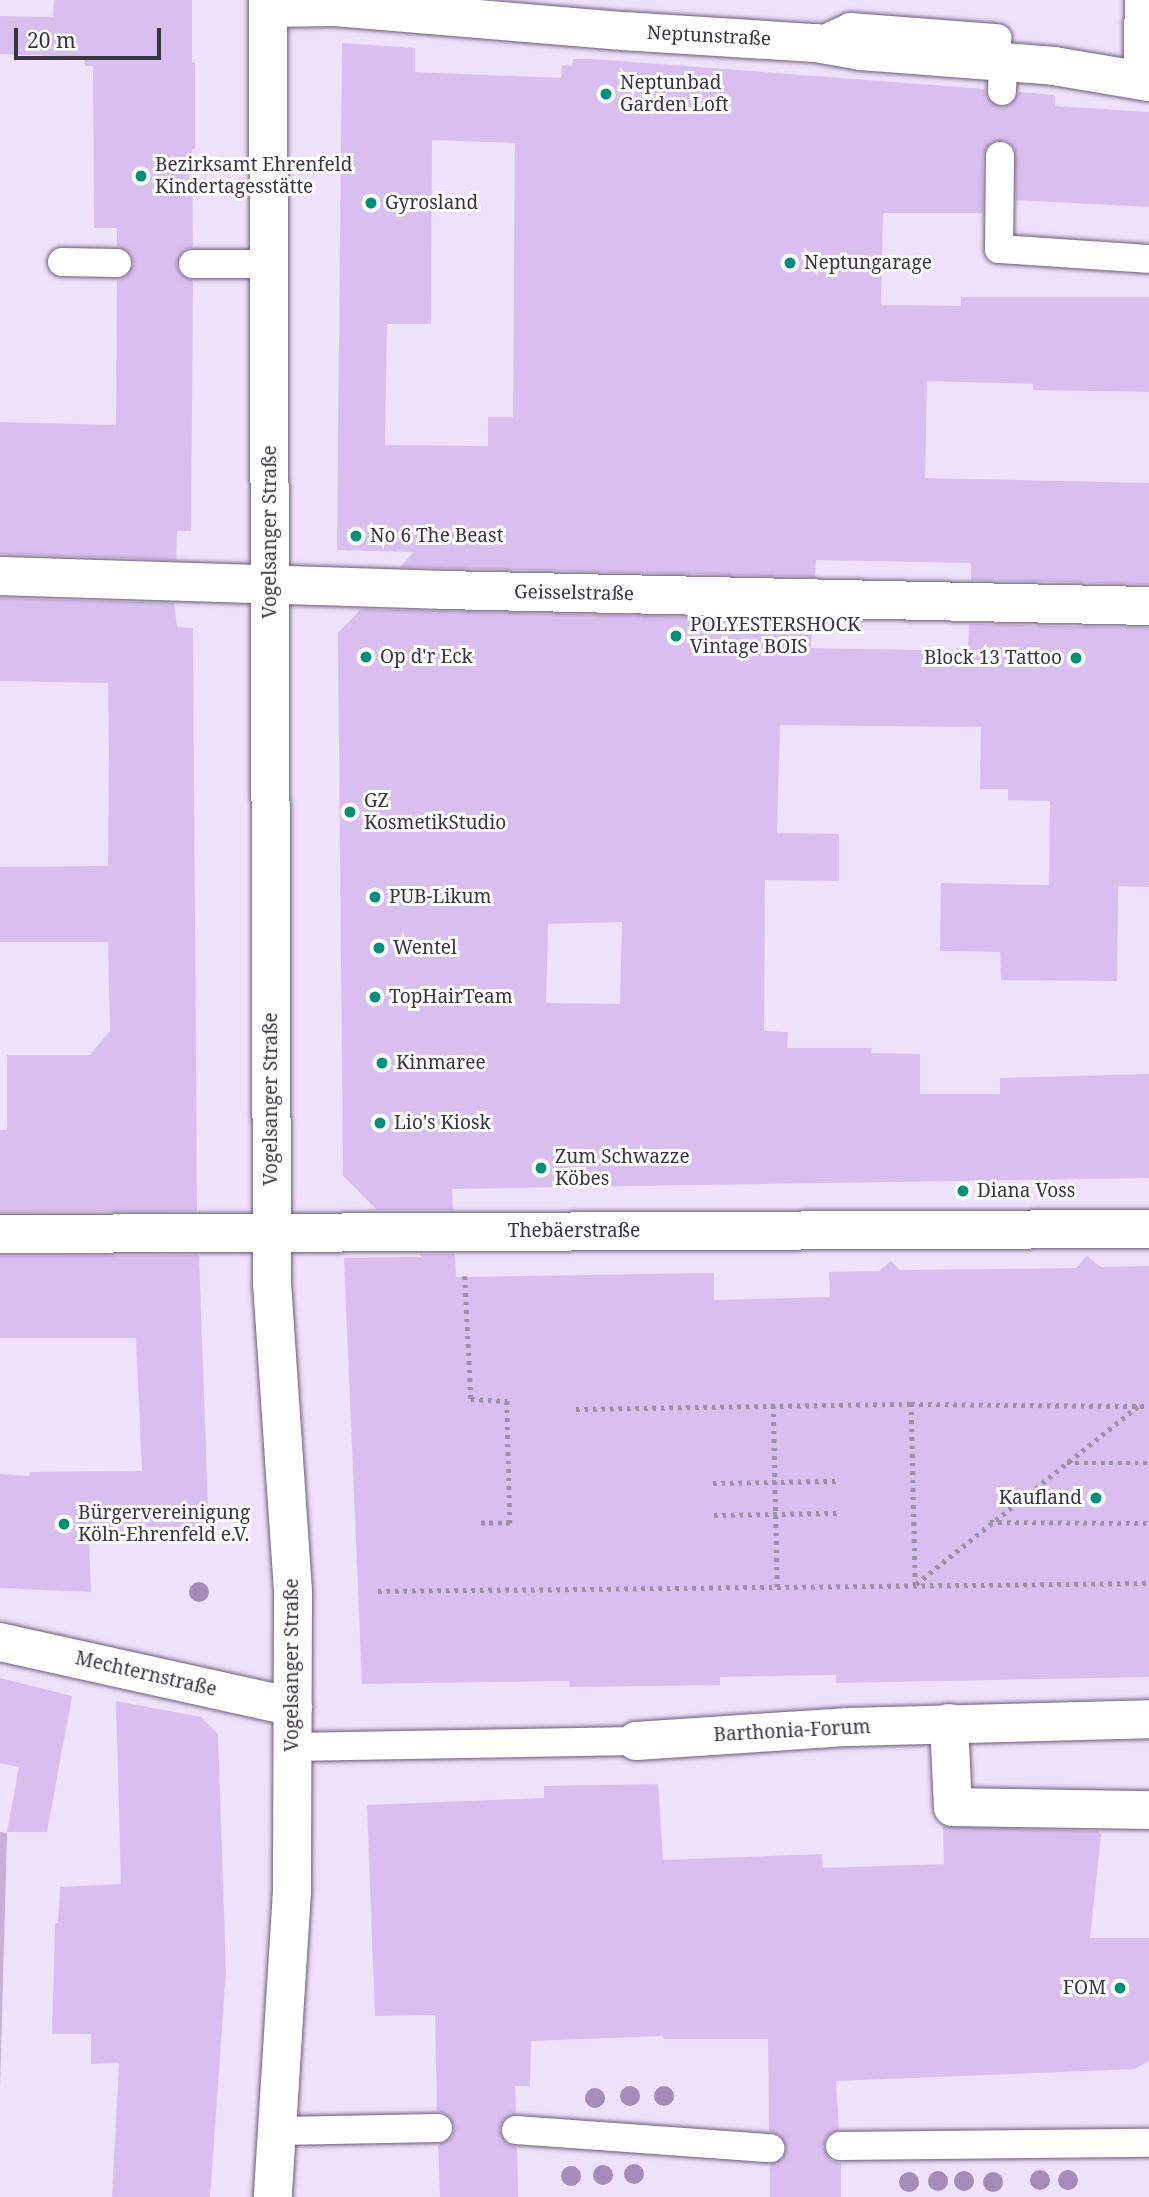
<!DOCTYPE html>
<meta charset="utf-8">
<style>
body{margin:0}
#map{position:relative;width:1149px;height:2197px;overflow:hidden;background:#efe0fb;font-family:"Noto Serif",serif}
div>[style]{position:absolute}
.green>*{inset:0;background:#c4b1d4}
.building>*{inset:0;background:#d9bfef}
.path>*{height:4.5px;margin-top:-2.25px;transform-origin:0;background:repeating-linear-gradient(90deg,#9b90a4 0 3.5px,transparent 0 8.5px)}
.roads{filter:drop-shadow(0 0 2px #6c5c7a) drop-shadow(0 0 2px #6c5c7a)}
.service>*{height:28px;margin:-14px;padding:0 14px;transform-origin:14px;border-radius:14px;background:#fff}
.pedestrian>*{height:38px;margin:-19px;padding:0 19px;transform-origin:19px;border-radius:19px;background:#fff}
.minor>*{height:38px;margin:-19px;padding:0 19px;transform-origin:19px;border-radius:19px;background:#fff}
.tertiary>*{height:38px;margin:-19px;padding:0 19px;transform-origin:19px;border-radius:19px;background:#fff}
.trees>*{width:20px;height:20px;margin:-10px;border-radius:50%;background:#a58bb8}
.dots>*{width:19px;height:19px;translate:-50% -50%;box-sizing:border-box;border:4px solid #fff;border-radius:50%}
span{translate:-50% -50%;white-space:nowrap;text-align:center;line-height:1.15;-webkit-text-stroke:6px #fff;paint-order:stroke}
.street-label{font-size:19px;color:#3a3340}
.poi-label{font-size:19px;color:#3a3340}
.left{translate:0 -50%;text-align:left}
.right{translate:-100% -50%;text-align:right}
.scale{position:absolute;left:14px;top:28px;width:147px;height:32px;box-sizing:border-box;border:4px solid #3a3340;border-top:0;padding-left:9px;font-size:21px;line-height:24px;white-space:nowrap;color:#3a3340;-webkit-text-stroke:5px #fff;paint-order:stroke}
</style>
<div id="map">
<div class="green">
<i style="clip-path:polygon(0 1832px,7px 1833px,0 2088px)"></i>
</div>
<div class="building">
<i style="clip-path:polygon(54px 0,192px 0,192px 63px,195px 62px,195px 149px,192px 149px,193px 247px,184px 250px,176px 263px,179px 273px,193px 281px,193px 286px,191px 531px,177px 531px,176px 560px,0 554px,0 422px,116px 425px,117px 280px,126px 277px,134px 264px,131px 254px,117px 246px,117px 228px,94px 228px,93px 66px,85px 66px,85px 57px,0 54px,0 16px,53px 17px)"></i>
<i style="clip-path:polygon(evenodd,342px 43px,415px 48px,415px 72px,561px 78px,562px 65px,572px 66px,573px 59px,593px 59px,985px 89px,988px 99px,1001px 108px,1010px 105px,1019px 92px,1055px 95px,1055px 106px,1149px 112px,1149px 207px,1016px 200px,1015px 148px,1008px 141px,992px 141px,983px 155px,983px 213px,883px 213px,881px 305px,961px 306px,961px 297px,1149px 297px,1149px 392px,1033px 390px,1033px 384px,927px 381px,925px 478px,1149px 483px,1149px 584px,971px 580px,971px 563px,816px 560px,815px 577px,400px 567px,414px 552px,337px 550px,342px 43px,432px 140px,515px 143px,513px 417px,488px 417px,488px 446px,385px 445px,387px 324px,431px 324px,432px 140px)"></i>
<i style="clip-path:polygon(0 598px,174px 603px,177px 627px,193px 628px,197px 1211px,0 1212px,0 1130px,7px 1130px,7px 1055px,90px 1055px,110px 1031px,108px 942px,0 942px,0 867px,108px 866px,109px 752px,108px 683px,0 681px)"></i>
<i style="clip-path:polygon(evenodd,361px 609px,813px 620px,811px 648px,968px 651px,969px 624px,1149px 628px,1149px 887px,1118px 886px,1117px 981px,1001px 980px,1000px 952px,940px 951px,941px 883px,1049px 885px,1050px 801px,1008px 800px,1008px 789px,980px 789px,981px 727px,780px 725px,777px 833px,839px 834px,839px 881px,765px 880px,764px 1031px,788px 1032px,787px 1048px,872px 1048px,871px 1053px,920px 1054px,920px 1094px,1000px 1094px,1000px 1078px,1149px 1074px,1149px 1178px,452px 1189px,453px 1210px,377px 1210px,343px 1176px,338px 633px,361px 609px,622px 922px,620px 1004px,546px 1003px,548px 924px,622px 922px)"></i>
<i style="clip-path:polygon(419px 1254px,455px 1254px,456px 1277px,714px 1273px,714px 1300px,830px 1297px,829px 1272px,879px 1271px,891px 1261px,900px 1270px,1076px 1268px,1087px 1256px,1101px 1267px,1149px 1266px,1149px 1677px,836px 1683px,836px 1675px,720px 1677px,720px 1685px,570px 1687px,569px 1681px,362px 1684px,344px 1258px,422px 1257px)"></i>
<i style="clip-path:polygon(199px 1255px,209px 1535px,89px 1539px,91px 1592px,0 1588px,0 1474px,29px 1476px,30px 1472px,142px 1471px,136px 1338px,0 1338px,0 1256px)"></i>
<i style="clip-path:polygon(0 1678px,72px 1696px,47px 1832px,7px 1832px,19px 1767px,0 1763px)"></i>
<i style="clip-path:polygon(116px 1701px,201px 1717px,218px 1734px,226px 1971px,210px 2197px,112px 2197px,119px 2063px,91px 2064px,91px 2034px,52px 2034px,55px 1924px,58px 1923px,60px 1887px,121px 1884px)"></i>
<i style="clip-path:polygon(658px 1784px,663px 1860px,822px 1854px,823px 1868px,944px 1864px,943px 1826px,1098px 1831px,1101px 1835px,1090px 1938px,1149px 1938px,1149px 2061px,1135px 2069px,836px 2081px,839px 2130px,826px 2137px,823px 2147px,831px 2160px,841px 2163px,841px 2197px,770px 2197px,770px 2165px,783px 2158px,787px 2148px,780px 2135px,769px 2131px,768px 2039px,664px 2039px,663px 2036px,531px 2041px,530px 2086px,515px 2086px,516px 2114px,503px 2120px,499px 2130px,506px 2143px,517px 2147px,518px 2197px,440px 2197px,438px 2145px,452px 2137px,455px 2127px,447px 2114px,437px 2111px,435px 2015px,375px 2016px,367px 1805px,544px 1798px,544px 1786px)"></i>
</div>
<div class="path">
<i style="left:465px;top:1276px;width:123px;rotate:87.2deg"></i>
<i style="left:471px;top:1399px;width:36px;rotate:3deg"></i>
<i style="left:507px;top:1401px;width:122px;rotate:88.6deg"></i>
<i style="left:510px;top:1523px;width:33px;rotate:180deg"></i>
<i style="left:576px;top:1409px;width:335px;rotate:-0.9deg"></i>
<i style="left:1067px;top:1463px;width:82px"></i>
<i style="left:713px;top:1483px;width:123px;rotate:-0.9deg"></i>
<i style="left:714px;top:1515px;width:123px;rotate:-0.9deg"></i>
<i style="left:990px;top:1522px;width:159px;rotate:0.4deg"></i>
<i style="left:916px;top:1584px;width:285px;rotate:-38.7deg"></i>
<i style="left:915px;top:1585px;width:181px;rotate:-91.3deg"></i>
<i style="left:911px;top:1404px;width:238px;rotate:0.5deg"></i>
<i style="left:777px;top:1587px;width:372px;rotate:-0.6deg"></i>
<i style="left:378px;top:1591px;width:399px;rotate:-0.6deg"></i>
<i style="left:777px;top:1587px;width:181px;rotate:-91.3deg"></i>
</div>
<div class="roads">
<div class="service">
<i style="left:816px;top:43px;width:38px;rotate:-25deg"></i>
<i style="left:850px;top:27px;width:148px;rotate:4.3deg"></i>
<i style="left:1137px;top:81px;width:81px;rotate:-88.6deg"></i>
<i style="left:1002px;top:91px;width:30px;rotate:-88deg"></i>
<i style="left:1000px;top:156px;width:93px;rotate:90.6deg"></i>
<i style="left:999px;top:249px;width:150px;rotate:3.8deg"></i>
<i style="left:62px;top:262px;width:55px;rotate:1deg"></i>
<i style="left:193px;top:264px;width:75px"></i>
<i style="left:292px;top:1747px;width:344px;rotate:-1deg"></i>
<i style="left:516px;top:2130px;width:255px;rotate:4.1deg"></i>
<i style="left:278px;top:2131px;width:160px;rotate:-1.1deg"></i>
<i style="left:840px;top:2146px;width:309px;rotate:-0.6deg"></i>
</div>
<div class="pedestrian">
<i style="left:949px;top:1723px;width:84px;rotate:87.3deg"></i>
<i style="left:953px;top:1807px;width:196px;rotate:0.9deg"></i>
<i style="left:636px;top:1741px;width:213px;rotate:-3.8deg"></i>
<i style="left:849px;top:1727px;width:300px;rotate:-1.5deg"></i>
</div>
<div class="minor">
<i style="left:268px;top:8px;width:67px;rotate:-0.9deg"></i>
<i style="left:335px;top:7px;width:289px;rotate:4.8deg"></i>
<i style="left:623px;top:31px;width:193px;rotate:3.6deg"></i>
<i style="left:816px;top:43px;width:46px;rotate:10.1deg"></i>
<i style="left:861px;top:51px;width:194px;rotate:4.4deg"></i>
<i style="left:1054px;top:66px;width:96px;rotate:9.6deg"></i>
<i style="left:0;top:576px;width:443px;rotate:1.8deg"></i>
<i style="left:443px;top:590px;width:706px;rotate:1.3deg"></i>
<i style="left:0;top:1234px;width:1149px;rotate:-0.25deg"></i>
<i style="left:0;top:1642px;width:300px;rotate:12.5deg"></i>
</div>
<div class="tertiary">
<i style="left:268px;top:0;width:1283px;rotate:89.82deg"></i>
<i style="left:272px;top:1283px;width:311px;rotate:86.1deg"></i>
<i style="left:293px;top:1593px;width:298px;rotate:90.2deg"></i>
<i style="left:292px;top:1891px;width:307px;rotate:93.6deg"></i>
</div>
</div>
<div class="trees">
<i style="left:199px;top:1592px"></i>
<i style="left:630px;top:2096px"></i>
<i style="left:664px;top:2096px"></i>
<i style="left:595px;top:2098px"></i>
<i style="left:634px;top:2174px"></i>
<i style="left:603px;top:2175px"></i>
<i style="left:571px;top:2176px"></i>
<i style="left:1040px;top:2180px"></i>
<i style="left:1068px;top:2180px"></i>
<i style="left:938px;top:2181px"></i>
<i style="left:964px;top:2181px"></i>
<i style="left:909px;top:2182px"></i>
<i style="left:993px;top:2182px"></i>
</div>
<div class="dots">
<i style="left:606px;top:94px;background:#008f78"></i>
<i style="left:141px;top:176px;background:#008f78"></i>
<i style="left:371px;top:203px;background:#008f78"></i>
<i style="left:790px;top:263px;background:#008f78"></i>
<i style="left:356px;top:536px;background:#008f78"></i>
<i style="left:676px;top:636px;background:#008f78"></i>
<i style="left:366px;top:657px;background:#008f78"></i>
<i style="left:1076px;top:658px;background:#008f78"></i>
<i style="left:350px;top:812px;background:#008f78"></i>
<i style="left:375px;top:897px;background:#008f78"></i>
<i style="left:379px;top:948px;background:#008f78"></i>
<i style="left:375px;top:997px;background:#008f78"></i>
<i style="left:382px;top:1063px;background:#008f78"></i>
<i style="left:380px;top:1123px;background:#008f78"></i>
<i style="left:541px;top:1168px;background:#008f78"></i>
<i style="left:963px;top:1191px;background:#008f78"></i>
<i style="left:1096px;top:1498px;background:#008f78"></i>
<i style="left:64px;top:1524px;background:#008f78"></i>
<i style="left:1120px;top:1988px;background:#008f78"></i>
</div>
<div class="street-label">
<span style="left:709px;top:36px;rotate:3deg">Neptunstraße</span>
<span style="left:270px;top:532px;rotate:-90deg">Vogelsanger Straße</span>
<span style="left:574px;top:593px;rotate:1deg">Geisselstraße</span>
<span style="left:271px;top:1099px;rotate:-90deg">Vogelsanger Straße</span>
<span style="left:574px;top:1231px">Thebäerstraße</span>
<span style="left:292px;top:1665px;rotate:-90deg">Vogelsanger Straße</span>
<span style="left:146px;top:1674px;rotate:13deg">Mechternstraße</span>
<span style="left:792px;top:1731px;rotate:-3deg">Barthonia-Forum</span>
</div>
<div class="poi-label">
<span class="left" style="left:620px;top:94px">Neptunbad<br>Garden Loft</span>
<span class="left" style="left:155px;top:176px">Bezirksamt Ehrenfeld<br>Kindertagesstätte</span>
<span class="left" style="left:385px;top:203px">Gyrosland</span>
<span class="left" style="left:804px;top:263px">Neptungarage</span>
<span class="left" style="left:370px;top:536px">No 6 The Beast</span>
<span class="left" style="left:690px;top:636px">POLYESTERSHOCK<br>Vintage BOIS</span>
<span class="left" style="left:380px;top:657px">Op d'r Eck</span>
<span class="right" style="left:1062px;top:658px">Block 13 Tattoo</span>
<span class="left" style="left:364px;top:812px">GZ<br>KosmetikStudio</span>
<span class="left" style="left:389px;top:897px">PUB-Likum</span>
<span class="left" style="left:393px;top:948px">Wentel</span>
<span class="left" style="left:389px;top:997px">TopHairTeam</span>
<span class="left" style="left:396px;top:1063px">Kinmaree</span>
<span class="left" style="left:394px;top:1123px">Lio's Kiosk</span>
<span class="left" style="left:555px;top:1168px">Zum Schwazze<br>Köbes</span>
<span class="left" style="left:977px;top:1191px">Diana Voss</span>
<span class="right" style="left:1082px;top:1498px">Kaufland</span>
<span class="left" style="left:78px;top:1524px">Bürgervereinigung<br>Köln-Ehrenfeld e.V.</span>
<span class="right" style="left:1106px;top:1988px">FOM</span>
</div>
<div class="scale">20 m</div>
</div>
